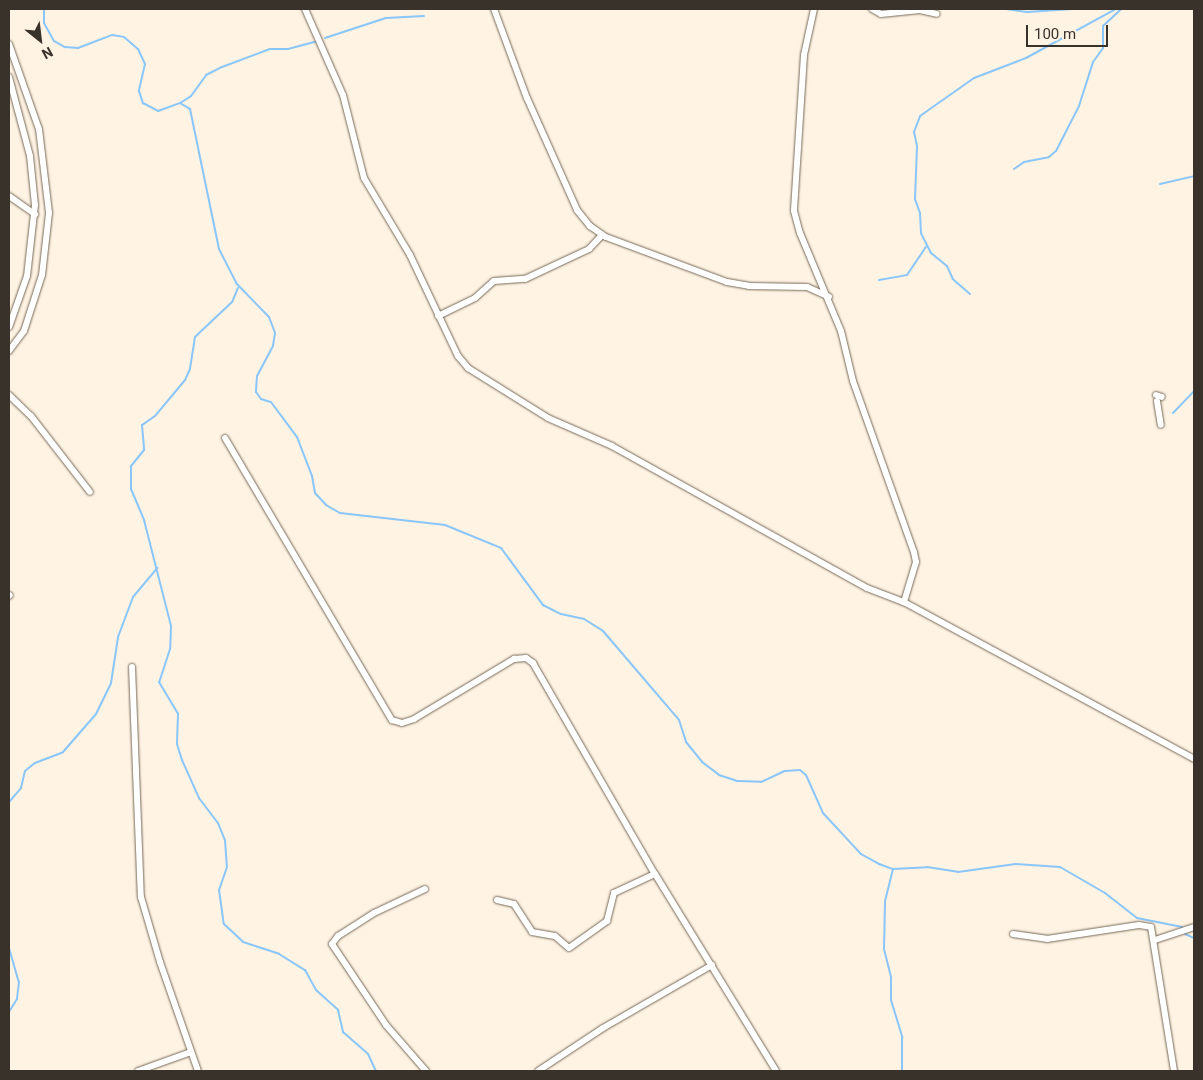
<!DOCTYPE html>
<style>
body{margin:0}
#map{position:relative;width:1203px;height:1080px;overflow:hidden;background:#fff3e3;font-family:Roboto,sans-serif}
div>[style]{position:absolute}
.stream>*{height:2px;margin:-1px;padding:0 1px;transform-origin:1px;border-radius:1px;background:#8ac6f9}
.roads{filter:drop-shadow(0 0 1px #766958) drop-shadow(0 0 1px #766958)}
.street>*{height:6px;margin:-3px;padding:0 3px;transform-origin:3px;border-radius:3px;background:#fff}
span{translate:-50% -50%;white-space:nowrap;text-align:center;line-height:1.15;-webkit-text-stroke:5px #fff3e3;paint-order:stroke}
.frame{position:absolute;inset:0;border:10px solid #38322b;pointer-events:none}
.north{position:absolute;left:15px;top:15px;width:50px;height:50px;-webkit-text-stroke:4px #fff3e3;paint-order:stroke;rotate:151deg;font-size:14px;font-weight:700;line-height:20px;text-align:center;color:#38322b}
.north::after{content:'';display:block;margin:auto;width:18px;height:22px;background:#38322b;clip-path:polygon(50% 0,100% 100%,50% 72%,0 100%)}
.scale{position:absolute;left:1026px;top:25px;width:82px;height:22px;box-sizing:border-box;border:2px solid #38322b;border-top:0;padding-left:6px;font-size:15px;line-height:18px;white-space:nowrap;color:#38322b;-webkit-text-stroke:4px #fff3e3;paint-order:stroke}
</style>
<div id="map">
<div class="stream">
<i style="left:44px;top:9px;width:14px;rotate:90deg"></i>
<i style="left:44px;top:23px;width:21px;rotate:61deg"></i>
<i style="left:54px;top:41px;width:13px;rotate:29deg"></i>
<i style="left:65px;top:47px;width:13px;rotate:4deg"></i>
<i style="left:78px;top:48px;width:36px;rotate:-21deg"></i>
<i style="left:112px;top:35px;width:12px;rotate:9deg"></i>
<i style="left:124px;top:37px;width:18px;rotate:41deg"></i>
<i style="left:138px;top:49px;width:17px;rotate:65deg"></i>
<i style="left:145px;top:64px;width:28px;rotate:103deg"></i>
<i style="left:139px;top:91px;width:13px;rotate:72deg"></i>
<i style="left:143px;top:103px;width:17px;rotate:28deg"></i>
<i style="left:158px;top:111px;width:23px;rotate:-20deg"></i>
<i style="left:180px;top:103px;width:12px;rotate:31deg"></i>
<i style="left:190px;top:109px;width:143px;rotate:78.3deg"></i>
<i style="left:219px;top:249px;width:38px;rotate:63deg"></i>
<i style="left:236px;top:283px;width:47px;rotate:45.9deg"></i>
<i style="left:269px;top:317px;width:17px;rotate:69deg"></i>
<i style="left:275px;top:333px;width:13px;rotate:99deg"></i>
<i style="left:273px;top:346px;width:34px;rotate:118deg"></i>
<i style="left:257px;top:376px;width:16px;rotate:94deg"></i>
<i style="left:256px;top:392px;width:9px;rotate:54deg"></i>
<i style="left:261px;top:399px;width:10px;rotate:17deg"></i>
<i style="left:271px;top:402px;width:44px;rotate:53.4deg"></i>
<i style="left:297px;top:437px;width:42px;rotate:69deg"></i>
<i style="left:312px;top:476px;width:17px;rotate:80deg"></i>
<i style="left:315px;top:493px;width:16px;rotate:47deg"></i>
<i style="left:326px;top:505px;width:16px;rotate:30deg"></i>
<i style="left:340px;top:513px;width:106px;rotate:6.5deg"></i>
<i style="left:445px;top:525px;width:61px;rotate:22.3deg"></i>
<i style="left:501px;top:548px;width:71px;rotate:53.6deg"></i>
<i style="left:543px;top:605px;width:20px;rotate:27deg"></i>
<i style="left:561px;top:614px;width:24px;rotate:12deg"></i>
<i style="left:584px;top:619px;width:22px;rotate:32deg"></i>
<i style="left:603px;top:631px;width:117px;rotate:49.5deg"></i>
<i style="left:679px;top:720px;width:23px;rotate:72deg"></i>
<i style="left:686px;top:742px;width:26px;rotate:51deg"></i>
<i style="left:702px;top:762px;width:21px;rotate:37deg"></i>
<i style="left:719px;top:775px;width:20px;rotate:18deg"></i>
<i style="left:738px;top:781px;width:23px;rotate:2deg"></i>
<i style="left:761px;top:782px;width:26px;rotate:-25deg"></i>
<i style="left:785px;top:771px;width:15px;rotate:-4deg"></i>
<i style="left:800px;top:770px;width:8px;rotate:40deg"></i>
<i style="left:806px;top:775px;width:42px;rotate:65.9deg"></i>
<i style="left:823px;top:813px;width:56px;rotate:47.2deg"></i>
<i style="left:861px;top:854px;width:21px;rotate:29deg"></i>
<i style="left:879px;top:864px;width:15px;rotate:20deg"></i>
<i style="left:893px;top:869px;width:34px;rotate:-3deg"></i>
<i style="left:927px;top:867px;width:31px;rotate:9deg"></i>
<i style="left:958px;top:872px;width:58px;rotate:-8deg"></i>
<i style="left:1015px;top:864px;width:45px;rotate:3.8deg"></i>
<i style="left:1060px;top:867px;width:52px;rotate:30deg"></i>
<i style="left:1105px;top:893px;width:41px;rotate:38deg"></i>
<i style="left:1137px;top:918px;width:46px;rotate:11.3deg"></i>
<i style="left:1006px;top:9px;width:21px;rotate:8deg"></i>
<i style="left:1027px;top:12px;width:46px;rotate:-3.7deg"></i>
<i style="left:325px;top:38px;width:64px;rotate:-18.2deg"></i>
<i style="left:386px;top:18px;width:38px;rotate:-3deg"></i>
<i style="left:180px;top:103px;width:13px;rotate:-32deg"></i>
<i style="left:191px;top:96px;width:26px;rotate:-54deg"></i>
<i style="left:206px;top:75px;width:18px;rotate:-27deg"></i>
<i style="left:222px;top:67px;width:51px;rotate:-20.6deg"></i>
<i style="left:270px;top:49px;width:18px"></i>
<i style="left:288px;top:49px;width:30px;rotate:-15deg"></i>
<i style="left:1014px;top:169px;width:12px;rotate:-35deg"></i>
<i style="left:1024px;top:162px;width:25px;rotate:-11deg"></i>
<i style="left:1049px;top:157px;width:9px;rotate:-41deg"></i>
<i style="left:1056px;top:151px;width:51px;rotate:-62.9deg"></i>
<i style="left:1079px;top:106px;width:46px;rotate:-72.3deg"></i>
<i style="left:1093px;top:62px;width:17px;rotate:-54deg"></i>
<i style="left:1103px;top:48px;width:22px;rotate:-90deg"></i>
<i style="left:1103px;top:26px;width:25px;rotate:-43deg"></i>
<i style="left:1160px;top:184px;width:35px;rotate:-13deg"></i>
<i style="left:879px;top:280px;width:28px;rotate:-10deg"></i>
<i style="left:907px;top:275px;width:34px;rotate:-56deg"></i>
<i style="left:238px;top:288px;width:15px;rotate:113deg"></i>
<i style="left:232px;top:302px;width:51px;rotate:136.6deg"></i>
<i style="left:195px;top:337px;width:32px;rotate:99deg"></i>
<i style="left:190px;top:369px;width:12px;rotate:114deg"></i>
<i style="left:185px;top:380px;width:47px;rotate:129.8deg"></i>
<i style="left:155px;top:416px;width:16px;rotate:145deg"></i>
<i style="left:142px;top:425px;width:25px;rotate:85deg"></i>
<i style="left:144px;top:450px;width:21px;rotate:129deg"></i>
<i style="left:131px;top:466px;width:23px;rotate:90deg"></i>
<i style="left:131px;top:489px;width:34px;rotate:67deg"></i>
<i style="left:144px;top:520px;width:109px;rotate:75.7deg"></i>
<i style="left:171px;top:626px;width:23px;rotate:92deg"></i>
<i style="left:170px;top:649px;width:35px;rotate:108deg"></i>
<i style="left:159px;top:682px;width:37px;rotate:59deg"></i>
<i style="left:178px;top:714px;width:30px;rotate:92deg"></i>
<i style="left:177px;top:744px;width:17px;rotate:73deg"></i>
<i style="left:182px;top:760px;width:42px;rotate:65.9deg"></i>
<i style="left:199px;top:798px;width:31px;rotate:53deg"></i>
<i style="left:218px;top:823px;width:18px;rotate:68deg"></i>
<i style="left:225px;top:840px;width:27px;rotate:86deg"></i>
<i style="left:227px;top:867px;width:24px;rotate:109deg"></i>
<i style="left:219px;top:890px;width:34px;rotate:82deg"></i>
<i style="left:224px;top:924px;width:26px;rotate:43deg"></i>
<i style="left:243px;top:942px;width:38px;rotate:18deg"></i>
<i style="left:279px;top:954px;width:31px;rotate:32deg"></i>
<i style="left:305px;top:970px;width:23px;rotate:61deg"></i>
<i style="left:316px;top:990px;width:30px;rotate:42deg"></i>
<i style="left:338px;top:1010px;width:23px;rotate:77deg"></i>
<i style="left:343px;top:1032px;width:33px;rotate:41deg"></i>
<i style="left:368px;top:1054px;width:19px;rotate:65deg"></i>
<i style="left:970px;top:294px;width:23px;rotate:-139deg"></i>
<i style="left:953px;top:279px;width:14px;rotate:-115deg"></i>
<i style="left:947px;top:266px;width:21px;rotate:-141deg"></i>
<i style="left:931px;top:253px;width:22px;rotate:-117deg"></i>
<i style="left:921px;top:233px;width:20px;rotate:-93deg"></i>
<i style="left:920px;top:213px;width:15px;rotate:-110deg"></i>
<i style="left:915px;top:199px;width:53px;rotate:-87.8deg"></i>
<i style="left:917px;top:146px;width:14px;rotate:-102deg"></i>
<i style="left:914px;top:132px;width:17px;rotate:-69deg"></i>
<i style="left:920px;top:116px;width:66px;rotate:-35.1deg"></i>
<i style="left:974px;top:78px;width:56px;rotate:-21deg"></i>
<i style="left:1026px;top:58px;width:102px;rotate:-28.6deg"></i>
<i style="left:1173px;top:413px;width:30px;rotate:-46deg"></i>
<i style="left:9px;top:802px;width:18px;rotate:-49deg"></i>
<i style="left:21px;top:788px;width:17px;rotate:-77deg"></i>
<i style="left:25px;top:771px;width:13px;rotate:-39deg"></i>
<i style="left:35px;top:763px;width:30px;rotate:-21deg"></i>
<i style="left:63px;top:752px;width:50px;rotate:-49deg"></i>
<i style="left:96px;top:714px;width:34px;rotate:-64deg"></i>
<i style="left:111px;top:683px;width:47px;rotate:-81.3deg"></i>
<i style="left:118px;top:637px;width:43px;rotate:-69.4deg"></i>
<i style="left:133px;top:597px;width:38px;rotate:-50deg"></i>
<i style="left:893px;top:869px;width:34px;rotate:104deg"></i>
<i style="left:885px;top:902px;width:47px;rotate:91.2deg"></i>
<i style="left:884px;top:949px;width:30px;rotate:76deg"></i>
<i style="left:891px;top:978px;width:22px;rotate:90deg"></i>
<i style="left:891px;top:1000px;width:39px;rotate:73deg"></i>
<i style="left:902px;top:1037px;width:34px;rotate:90deg"></i>
<i style="left:1185px;top:934px;width:10px;rotate:24deg"></i>
<i style="left:9px;top:948px;width:35px;rotate:74deg"></i>
<i style="left:19px;top:982px;width:17px;rotate:97deg"></i>
<i style="left:17px;top:999px;width:15px;rotate:122deg"></i>
</div>
<div class="roads">
<div class="street">
<i style="left:305px;top:9px;width:94px;rotate:66.2deg"></i>
<i style="left:343px;top:95px;width:86px;rotate:75.8deg"></i>
<i style="left:364px;top:178px;width:90px;rotate:59.1deg"></i>
<i style="left:410px;top:255px;width:112px;rotate:64.6deg"></i>
<i style="left:458px;top:356px;width:16px;rotate:50deg"></i>
<i style="left:468px;top:368px;width:94px;rotate:32deg"></i>
<i style="left:548px;top:418px;width:70px;rotate:23.6deg"></i>
<i style="left:612px;top:446px;width:292px;rotate:29.1deg"></i>
<i style="left:867px;top:588px;width:40px;rotate:21deg"></i>
<i style="left:904px;top:602px;width:330px;rotate:28.4deg"></i>
<i style="left:494px;top:9px;width:95px;rotate:69.7deg"></i>
<i style="left:527px;top:98px;width:123px;rotate:65.9deg"></i>
<i style="left:577px;top:210px;width:21px;rotate:51deg"></i>
<i style="left:590px;top:226px;width:19px;rotate:35deg"></i>
<i style="left:606px;top:237px;width:129px;rotate:20.4deg"></i>
<i style="left:727px;top:282px;width:22px;rotate:10deg"></i>
<i style="left:749px;top:286px;width:58px;rotate:1deg"></i>
<i style="left:807px;top:287px;width:24px;rotate:24deg"></i>
<i style="left:814px;top:9px;width:47px;rotate:102.3deg"></i>
<i style="left:804px;top:55px;width:156px;rotate:93.7deg"></i>
<i style="left:794px;top:211px;width:23px;rotate:75deg"></i>
<i style="left:800px;top:233px;width:106px;rotate:67.3deg"></i>
<i style="left:841px;top:331px;width:51px;rotate:76.5deg"></i>
<i style="left:853px;top:381px;width:182px;rotate:70.4deg"></i>
<i style="left:914px;top:552px;width:10px;rotate:79deg"></i>
<i style="left:916px;top:562px;width:42px;rotate:106.7deg"></i>
<i style="left:872px;top:9px;width:10px;rotate:29deg"></i>
<i style="left:881px;top:14px;width:39px;rotate:-6deg"></i>
<i style="left:920px;top:10px;width:17px;rotate:13deg"></i>
<i style="left:9px;top:44px;width:90px;rotate:70.6deg"></i>
<i style="left:39px;top:129px;width:85px;rotate:83.2deg"></i>
<i style="left:49px;top:213px;width:62px;rotate:96.4deg"></i>
<i style="left:42px;top:275px;width:59px;rotate:107.8deg"></i>
<i style="left:24px;top:331px;width:25px;rotate:127deg"></i>
<i style="left:9px;top:77px;width:82px;rotate:75.1deg"></i>
<i style="left:30px;top:156px;width:49px;rotate:84.2deg"></i>
<i style="left:35px;top:205px;width:71px;rotate:96.4deg"></i>
<i style="left:27px;top:276px;width:54px;rotate:109.4deg"></i>
<i style="left:9px;top:196px;width:32px;rotate:35deg"></i>
<i style="left:438px;top:316px;width:41px;rotate:-25.9deg"></i>
<i style="left:475px;top:298px;width:25px;rotate:-42deg"></i>
<i style="left:494px;top:281px;width:31px;rotate:-4deg"></i>
<i style="left:525px;top:279px;width:71px;rotate:-25.1deg"></i>
<i style="left:589px;top:249px;width:19px;rotate:-47deg"></i>
<i style="left:9px;top:395px;width:30px;rotate:44deg"></i>
<i style="left:31px;top:416px;width:96px;rotate:52.2deg"></i>
<i style="left:1156px;top:395px;width:6px;rotate:18deg"></i>
<i style="left:1157px;top:401px;width:24px;rotate:81deg"></i>
<i style="left:225px;top:438px;width:328px;rotate:59.4deg"></i>
<i style="left:392px;top:720px;width:10px;rotate:17deg"></i>
<i style="left:402px;top:723px;width:13px;rotate:-18deg"></i>
<i style="left:414px;top:719px;width:117px;rotate:-31deg"></i>
<i style="left:514px;top:659px;width:12px;rotate:-5deg"></i>
<i style="left:526px;top:658px;width:9px;rotate:36deg"></i>
<i style="left:533px;top:663px;width:244px;rotate:60deg"></i>
<i style="left:655px;top:874px;width:231px;rotate:58.4deg"></i>
<i style="left:9px;top:596px;width:1px;rotate:-45deg"></i>
<i style="left:132px;top:667px;width:230px;rotate:87.8deg"></i>
<i style="left:141px;top:897px;width:68px;rotate:73.7deg"></i>
<i style="left:160px;top:962px;width:115px;rotate:70.8deg"></i>
<i style="left:425px;top:889px;width:56px;rotate:154.8deg"></i>
<i style="left:374px;top:913px;width:43px;rotate:147.4deg"></i>
<i style="left:338px;top:936px;width:10px;rotate:127deg"></i>
<i style="left:332px;top:944px;width:97px;rotate:56.3deg"></i>
<i style="left:386px;top:1025px;width:61px;rotate:49deg"></i>
<i style="left:497px;top:900px;width:17px;rotate:13deg"></i>
<i style="left:514px;top:904px;width:33px;rotate:57deg"></i>
<i style="left:532px;top:932px;width:23px;rotate:10deg"></i>
<i style="left:555px;top:936px;width:18px;rotate:41deg"></i>
<i style="left:569px;top:948px;width:47px;rotate:-35.4deg"></i>
<i style="left:607px;top:921px;width:29px;rotate:-76deg"></i>
<i style="left:614px;top:893px;width:45px;rotate:-24.9deg"></i>
<i style="left:1013px;top:934px;width:34px;rotate:8deg"></i>
<i style="left:1047px;top:939px;width:93px;rotate:-8.7deg"></i>
<i style="left:1139px;top:925px;width:12px;rotate:9deg"></i>
<i style="left:1151px;top:927px;width:146px;rotate:80.9deg"></i>
<i style="left:1155px;top:940px;width:41px;rotate:-18.4deg"></i>
<i style="left:138px;top:1071px;width:56px;rotate:-19.7deg"></i>
<i style="left:538px;top:1071px;width:78px;rotate:-33.5deg"></i>
<i style="left:603px;top:1028px;width:126px;rotate:-30deg"></i>
</div>
</div>
<div class="frame"></div>
<div class="north">N</div>
<div class="scale">100 m</div>
</div>
